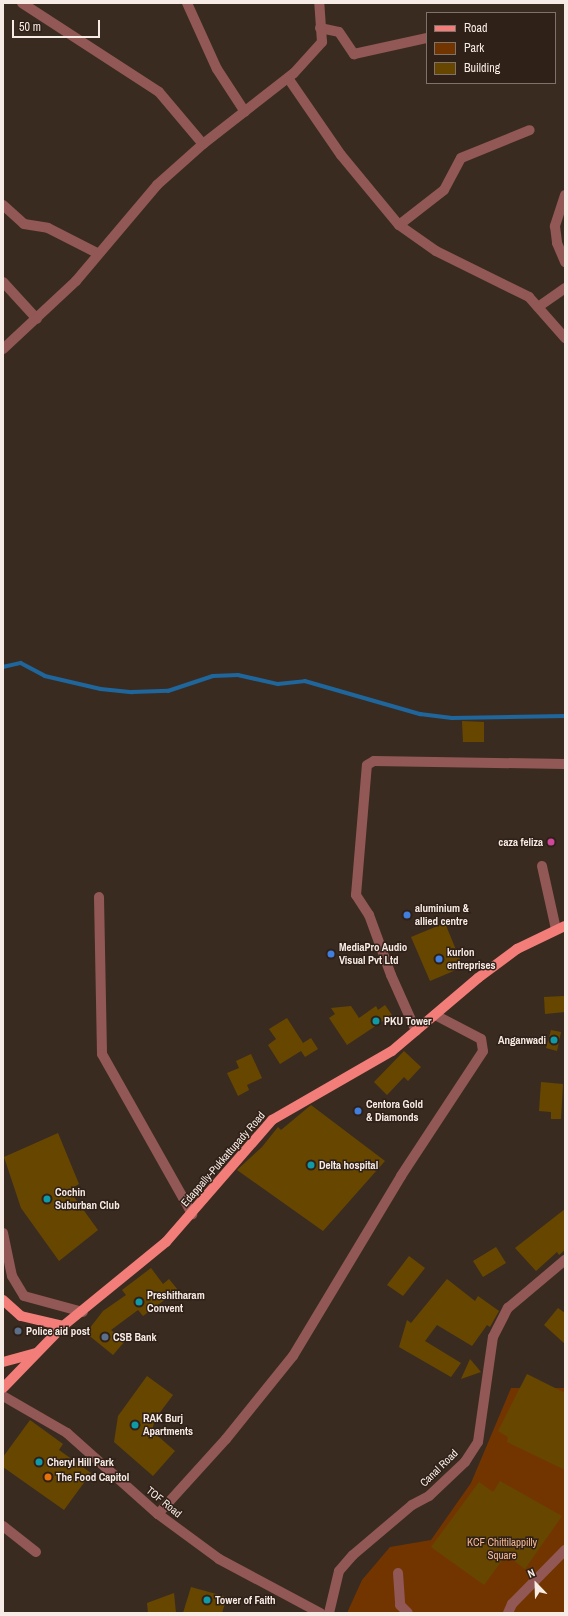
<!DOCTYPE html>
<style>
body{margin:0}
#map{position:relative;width:568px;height:1616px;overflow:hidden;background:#3a2b21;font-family:"Archivo Narrow",sans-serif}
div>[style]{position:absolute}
.green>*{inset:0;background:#733500}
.stream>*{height:3.5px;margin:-1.75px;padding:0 1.75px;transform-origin:1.75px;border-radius:1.75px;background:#1f669c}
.building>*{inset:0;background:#674700}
.minor>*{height:10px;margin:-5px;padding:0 5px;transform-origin:5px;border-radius:5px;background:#925855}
.major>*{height:10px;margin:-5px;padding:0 5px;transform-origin:5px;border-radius:5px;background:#f37e79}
.dots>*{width:11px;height:11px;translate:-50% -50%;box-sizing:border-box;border:2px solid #302118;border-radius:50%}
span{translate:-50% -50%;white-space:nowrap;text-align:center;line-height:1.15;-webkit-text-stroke:3px #302118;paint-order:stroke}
.poi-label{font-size:11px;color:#f6ebe5;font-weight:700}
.right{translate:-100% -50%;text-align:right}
.left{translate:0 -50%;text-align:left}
.street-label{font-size:11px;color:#f6ebe5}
.park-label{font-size:11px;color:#f3b894}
.frame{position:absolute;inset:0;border:4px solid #f6ebe5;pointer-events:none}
.legend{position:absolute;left:426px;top:12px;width:130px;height:72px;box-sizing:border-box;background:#302118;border:1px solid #7f726a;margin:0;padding:5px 7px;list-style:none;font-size:12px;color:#f6ebe5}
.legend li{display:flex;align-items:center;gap:8px;height:20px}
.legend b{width:20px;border:1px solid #7f726a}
.north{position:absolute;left:516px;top:1564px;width:40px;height:40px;-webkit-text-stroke:3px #302118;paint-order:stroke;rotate:337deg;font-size:11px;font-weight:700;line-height:16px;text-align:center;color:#f6ebe5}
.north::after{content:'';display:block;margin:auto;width:14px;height:18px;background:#f6ebe5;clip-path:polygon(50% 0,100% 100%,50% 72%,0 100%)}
.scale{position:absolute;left:12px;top:20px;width:88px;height:18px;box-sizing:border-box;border:2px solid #f6ebe5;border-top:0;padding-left:5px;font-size:12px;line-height:14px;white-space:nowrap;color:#f6ebe5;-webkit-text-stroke:3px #302118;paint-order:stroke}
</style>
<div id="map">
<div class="green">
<i style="clip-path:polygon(511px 1388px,565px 1388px,565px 1613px,347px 1613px,362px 1580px,390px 1547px,431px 1540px,471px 1483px)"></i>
</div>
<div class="stream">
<i style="left:3px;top:667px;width:18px;rotate:-13deg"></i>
<i style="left:21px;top:663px;width:27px;rotate:28deg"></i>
<i style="left:45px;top:676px;width:57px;rotate:13.1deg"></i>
<i style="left:101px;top:689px;width:31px;rotate:6deg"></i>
<i style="left:132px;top:692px;width:36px;rotate:-2deg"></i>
<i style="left:168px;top:691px;width:47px;rotate:-18.4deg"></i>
<i style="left:213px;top:676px;width:25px;rotate:-2deg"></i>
<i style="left:238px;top:675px;width:41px;rotate:12.7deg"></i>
<i style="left:278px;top:684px;width:27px;rotate:-6deg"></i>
<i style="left:305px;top:681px;width:120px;rotate:16deg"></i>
<i style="left:420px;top:714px;width:32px;rotate:7deg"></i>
<i style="left:452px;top:718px;width:113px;rotate:-1deg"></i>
</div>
<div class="building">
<i style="clip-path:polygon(462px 721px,484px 722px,484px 742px,463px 742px)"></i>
<i style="clip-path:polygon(445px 923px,463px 967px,430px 981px,411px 937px)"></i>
<i style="clip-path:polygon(564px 996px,565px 1012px,545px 1014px,544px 997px)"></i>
<i style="clip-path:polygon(385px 1005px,392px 1015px,347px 1045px,329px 1018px,335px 1014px,331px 1008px,351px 1006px,359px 1018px,376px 1006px,378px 1010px)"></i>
<i style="clip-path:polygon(287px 1018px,303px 1043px,311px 1038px,318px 1049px,305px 1057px,301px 1051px,280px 1064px,268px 1045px,276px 1039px,269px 1029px)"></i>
<i style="clip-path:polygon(551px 1030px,561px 1032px,557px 1051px,546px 1048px)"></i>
<i style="clip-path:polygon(404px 1051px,421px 1067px,408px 1081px,404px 1077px,387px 1095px,374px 1082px)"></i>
<i style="clip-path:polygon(251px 1054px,262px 1078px,247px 1085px,249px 1090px,238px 1096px,227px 1073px,239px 1068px,236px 1061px)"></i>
<i style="clip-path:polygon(541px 1082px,563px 1084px,561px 1119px,551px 1119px,551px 1112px,539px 1111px)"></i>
<i style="clip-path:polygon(311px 1105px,385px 1161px,323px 1231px,237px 1170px,262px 1147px,278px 1127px,281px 1130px)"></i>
<i style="clip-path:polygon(58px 1133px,79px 1184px,69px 1190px,98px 1230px,59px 1261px,21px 1208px,4px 1157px)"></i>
<i style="clip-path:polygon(565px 1209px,565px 1250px,559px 1255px,557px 1252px,536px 1271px,515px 1248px)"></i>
<i style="clip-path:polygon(496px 1247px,506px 1263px,483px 1277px,473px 1261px)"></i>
<i style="clip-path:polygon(409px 1256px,425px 1268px,403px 1296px,387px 1285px)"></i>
<i style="clip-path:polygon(151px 1268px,163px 1284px,169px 1279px,178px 1290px,143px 1316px,138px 1310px,111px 1330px,125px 1341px,113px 1355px,86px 1333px,103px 1311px,126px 1295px,122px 1290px)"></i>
<i style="clip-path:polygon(447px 1279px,475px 1301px,478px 1296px,499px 1311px,490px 1327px,487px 1325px,472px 1346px,437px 1325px,425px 1341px,461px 1363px,451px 1377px,399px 1347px,407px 1320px,411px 1323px)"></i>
<i style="clip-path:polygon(558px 1308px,565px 1313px,565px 1344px,544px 1325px)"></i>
<i style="clip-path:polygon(470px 1359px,481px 1372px,461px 1379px)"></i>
<i style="clip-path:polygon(527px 1374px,565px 1393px,565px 1470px,507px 1442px,508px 1437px,498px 1431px)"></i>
<i style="clip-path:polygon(147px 1376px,173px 1395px,155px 1419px,152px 1431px,175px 1451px,153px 1476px,114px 1442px,118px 1416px)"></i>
<i style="clip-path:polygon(30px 1420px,63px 1444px,59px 1450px,91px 1473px,64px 1510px,3px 1467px,3px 1457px)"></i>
<i style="clip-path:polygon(500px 1481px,562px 1516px,525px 1569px,506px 1555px,484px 1585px,431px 1547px,479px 1482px,493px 1492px)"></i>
<i style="clip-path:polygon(191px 1587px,227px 1597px,222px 1613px,183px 1613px)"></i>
<i style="clip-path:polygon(174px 1593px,176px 1613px,148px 1613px,147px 1603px)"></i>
</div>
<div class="minor">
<i style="left:22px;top:3px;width:163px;rotate:33deg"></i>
<i style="left:159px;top:92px;width:68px;rotate:49.8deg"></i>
<i style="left:187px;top:3px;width:72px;rotate:65.6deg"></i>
<i style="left:217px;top:69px;width:51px;rotate:56.9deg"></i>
<i style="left:320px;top:28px;width:19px;rotate:12deg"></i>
<i style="left:339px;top:32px;width:27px;rotate:56deg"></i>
<i style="left:354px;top:54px;width:75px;rotate:-12.4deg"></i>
<i style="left:288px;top:78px;width:93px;rotate:55.5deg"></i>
<i style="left:341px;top:155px;width:91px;rotate:50.4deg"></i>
<i style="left:399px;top:225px;width:45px;rotate:35.1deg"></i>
<i style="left:436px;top:251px;width:104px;rotate:26.3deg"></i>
<i style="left:529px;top:297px;width:55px;rotate:48.7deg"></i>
<i style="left:565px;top:195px;width:33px;rotate:108deg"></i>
<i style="left:555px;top:226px;width:17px;rotate:83deg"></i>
<i style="left:557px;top:243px;width:21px;rotate:67deg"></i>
<i style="left:3px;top:205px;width:28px;rotate:42deg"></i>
<i style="left:24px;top:224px;width:24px;rotate:9deg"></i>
<i style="left:48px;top:228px;width:55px;rotate:27deg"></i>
<i style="left:399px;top:225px;width:57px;rotate:-37.9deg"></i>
<i style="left:444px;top:190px;width:36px;rotate:-62deg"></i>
<i style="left:461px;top:158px;width:74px;rotate:-22.1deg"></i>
<i style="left:3px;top:282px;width:50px;rotate:47.4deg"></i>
<i style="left:538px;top:307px;width:33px;rotate:-35deg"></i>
<i style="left:3px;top:349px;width:100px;rotate:-43deg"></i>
<i style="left:76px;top:281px;width:126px;rotate:-49.8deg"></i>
<i style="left:157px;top:185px;width:62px;rotate:-41.7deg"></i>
<i style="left:203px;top:144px;width:115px;rotate:-38deg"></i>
<i style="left:294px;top:73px;width:42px;rotate:-47.9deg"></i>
<i style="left:322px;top:42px;width:39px;rotate:-94deg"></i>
<i style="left:542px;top:866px;width:65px;rotate:77.5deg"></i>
<i style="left:99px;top:897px;width:157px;rotate:88.9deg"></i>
<i style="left:102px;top:1054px;width:184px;rotate:60.6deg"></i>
<i style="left:416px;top:1031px;width:61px;rotate:-114.1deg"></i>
<i style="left:391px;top:975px;width:64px;rotate:-110.1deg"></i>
<i style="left:369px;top:915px;width:24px;rotate:-123deg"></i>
<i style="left:356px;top:895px;width:130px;rotate:-85.2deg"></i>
<i style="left:367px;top:765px;width:8px;rotate:-30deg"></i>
<i style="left:374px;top:761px;width:191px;rotate:0.9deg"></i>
<i style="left:3px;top:1233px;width:44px;rotate:78.2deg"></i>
<i style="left:12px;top:1276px;width:23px;rotate:59deg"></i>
<i style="left:24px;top:1296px;width:61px;rotate:15.2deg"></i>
<i style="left:3px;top:1396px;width:74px;rotate:30deg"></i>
<i style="left:67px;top:1433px;width:122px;rotate:41.7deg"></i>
<i style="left:158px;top:1514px;width:76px;rotate:36.4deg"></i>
<i style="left:219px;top:1559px;width:115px;rotate:28.1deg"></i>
<i style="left:158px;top:1514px;width:101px;rotate:-47.8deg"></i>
<i style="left:226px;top:1439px;width:107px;rotate:-51.1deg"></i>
<i style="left:293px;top:1356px;width:210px;rotate:-59deg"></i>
<i style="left:401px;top:1176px;width:149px;rotate:-56.7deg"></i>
<i style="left:483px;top:1051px;width:12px;rotate:-99deg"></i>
<i style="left:481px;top:1039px;width:52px;rotate:-152.4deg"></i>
<i style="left:3px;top:1526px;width:42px;rotate:38.2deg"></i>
<i style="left:398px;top:1573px;width:32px;rotate:86deg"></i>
<i style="left:400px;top:1605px;width:11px;rotate:45deg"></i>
<i style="left:329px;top:1613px;width:43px;rotate:-76.6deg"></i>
<i style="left:339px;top:1571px;width:21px;rotate:-49deg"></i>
<i style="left:353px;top:1555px;width:77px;rotate:-40.3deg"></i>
<i style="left:412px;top:1505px;width:19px;rotate:-28deg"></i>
<i style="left:429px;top:1496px;width:50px;rotate:-43.4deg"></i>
<i style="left:465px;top:1462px;width:24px;rotate:-57deg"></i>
<i style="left:478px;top:1442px;width:106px;rotate:-81.9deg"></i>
<i style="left:493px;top:1337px;width:33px;rotate:-63deg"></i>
<i style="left:508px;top:1308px;width:75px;rotate:-40.1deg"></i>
<i style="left:508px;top:1613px;width:10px;rotate:-66deg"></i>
<i style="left:512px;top:1604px;width:76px;rotate:-45.5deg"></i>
</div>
<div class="major">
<i style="left:3px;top:1300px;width:24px;rotate:42deg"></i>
<i style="left:21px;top:1316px;width:43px;rotate:13.4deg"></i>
<i style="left:3px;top:1362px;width:34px;rotate:-15deg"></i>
<i style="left:3px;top:1388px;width:86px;rotate:-45.9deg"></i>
<i style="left:63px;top:1326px;width:133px;rotate:-39.2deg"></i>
<i style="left:166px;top:1242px;width:162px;rotate:-49deg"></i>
<i style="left:272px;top:1120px;width:138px;rotate:-29.9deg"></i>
<i style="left:392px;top:1051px;width:113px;rotate:-40.3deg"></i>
<i style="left:478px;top:978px;width:49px;rotate:-36.6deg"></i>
<i style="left:517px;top:949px;width:53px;rotate:-25.6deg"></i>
</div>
<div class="dots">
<i style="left:551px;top:842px;background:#d1479c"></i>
<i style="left:407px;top:915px;background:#3f7fe0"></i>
<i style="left:331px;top:954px;background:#3f7fe0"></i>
<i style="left:439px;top:959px;background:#3f7fe0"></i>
<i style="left:376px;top:1021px;background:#0f9aa8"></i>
<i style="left:554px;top:1040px;background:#0f9aa8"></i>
<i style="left:358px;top:1111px;background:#3f7fe0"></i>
<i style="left:311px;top:1165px;background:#0f9aa8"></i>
<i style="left:47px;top:1199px;background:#0f9aa8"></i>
<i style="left:139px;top:1302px;background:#0f9aa8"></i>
<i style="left:18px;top:1331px;background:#5c6f8a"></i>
<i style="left:105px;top:1337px;background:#5c6f8a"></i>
<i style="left:135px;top:1425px;background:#0f9aa8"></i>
<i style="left:39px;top:1462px;background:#0f9aa8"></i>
<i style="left:48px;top:1477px;background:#e8710a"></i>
<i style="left:207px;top:1600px;background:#0f9aa8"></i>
</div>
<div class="poi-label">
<span class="right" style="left:543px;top:842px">caza feliza</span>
<span class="left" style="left:415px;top:915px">aluminium &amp;<br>allied centre</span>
<span class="left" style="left:339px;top:954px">MediaPro Audio<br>Visual Pvt Ltd</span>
<span class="left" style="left:447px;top:959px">kurlon<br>entreprises</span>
<span class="left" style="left:384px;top:1021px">PKU Tower</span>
<span class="right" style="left:546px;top:1040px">Anganwadi</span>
<span class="left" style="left:366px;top:1111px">Centora Gold<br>&amp; Diamonds</span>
<span class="left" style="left:319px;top:1165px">Delta hospital</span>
<span class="left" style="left:55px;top:1199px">Cochin<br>Suburban Club</span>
<span class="left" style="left:147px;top:1302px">Preshitharam<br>Convent</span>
<span class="left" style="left:26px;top:1331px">Police aid post</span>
<span class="left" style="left:113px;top:1337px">CSB Bank</span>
<span class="left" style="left:143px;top:1425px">RAK Burj<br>Apartments</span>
<span class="left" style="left:47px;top:1462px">Cheryl Hill Park</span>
<span class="left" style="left:56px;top:1477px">The Food Capitol</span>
<span class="left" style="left:215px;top:1600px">Tower of Faith</span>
</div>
<div class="street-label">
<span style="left:223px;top:1159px;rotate:-49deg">Edappally-Pukkattupady Road</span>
<span style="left:439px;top:1468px;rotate:-44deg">Canal Road</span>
<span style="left:164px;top:1502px;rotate:39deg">TOF Road</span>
</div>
<div class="park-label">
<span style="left:502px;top:1549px">KCF Chittilappilly<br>Square</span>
</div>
<div class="frame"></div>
<ul class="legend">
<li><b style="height:5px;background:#f37e79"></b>Road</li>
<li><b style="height:11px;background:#733500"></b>Park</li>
<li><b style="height:11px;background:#674700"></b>Building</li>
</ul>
<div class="north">N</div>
<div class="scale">50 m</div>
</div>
